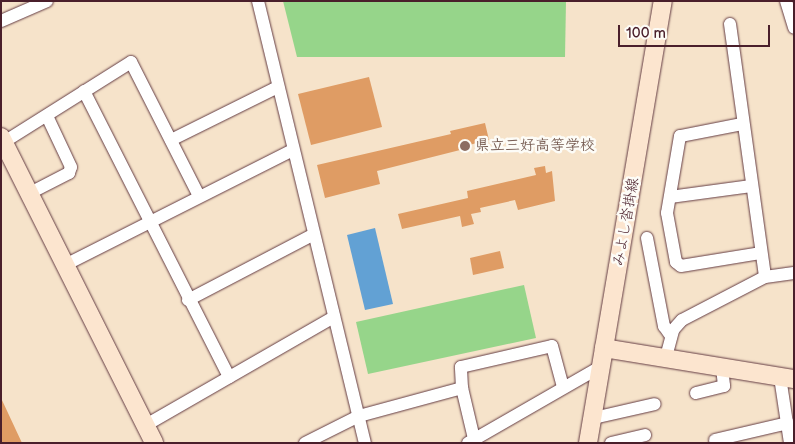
<!DOCTYPE html>
<meta charset="utf-8">
<style>
body{margin:0}
#map{position:relative;width:795px;height:444px;overflow:hidden;background:#f6e3ca;font-family:"Balsamiq Sans","Klee One",sans-serif}
div>[style]{position:absolute}
.green>*{inset:0;background:#96d58a}
.water>*{inset:0;background:#62a1d4}
.building>*{inset:0;background:#df9c64}
.roads{filter:drop-shadow(0 0 1px #643c43) drop-shadow(0 0 1px #643c43)}
.street>*{height:12px;margin:-6px;padding:0 6px;transform-origin:6px;border-radius:6px;background:#fff}
.secondary>*{height:18px;margin:-9px;padding:0 9px;transform-origin:9px;border-radius:9px;background:#fce5cf}
.dots>*{width:14px;height:14px;translate:-50% -50%;box-sizing:border-box;border:2px solid #fdfcf7;border-radius:50%}
span{translate:-50% -50%;white-space:nowrap;text-align:center;line-height:1.15;-webkit-text-stroke:5px #fdfcf7;paint-order:stroke}
.education-label{font-size:15px;color:#785e54;font-weight:700}
.left{translate:0 -50%;text-align:left}
.street-label{font-size:15px;color:#4a1f2b}
.frame{position:absolute;inset:0;border:2px solid #4a1f2b;pointer-events:none}
.scale{position:absolute;left:618px;top:25px;width:152px;height:22px;box-sizing:border-box;border:2px solid #4a1f2b;border-top:0;padding-left:6px;font-size:15px;line-height:18px;white-space:nowrap;color:#4a1f2b;-webkit-text-stroke:4px #fdfcf7;paint-order:stroke}
</style>
<div id="map">
<div class="green">
<i style="clip-path:polygon(283px 1px,566px 1px,565px 57px,297px 57px)"></i>
<i style="clip-path:polygon(524px 285px,536px 338px,368px 374px,356px 322px)"></i>
</div>
<div class="water">
<i style="clip-path:polygon(375px 228px,393px 304px,365px 310px,347px 235px)"></i>
</div>
<div class="building">
<i style="clip-path:polygon(369px 77px,382px 127px,311px 145px,298px 94px)"></i>
<i style="clip-path:polygon(485px 123px,489px 140px,465px 146px,464px 149px,377px 171px,380px 184px,325px 198px,317px 165px,451px 134px,450px 131px)"></i>
<i style="clip-path:polygon(545px 166px,546px 173px,552px 171px,555px 201px,518px 210px,515px 200px,480px 208px,481px 212px,471px 214px,474px 224px,462px 227px,460px 216px,402px 229px,398px 214px,468px 198px,467px 191px,536px 175px,534px 168px)"></i>
<i style="clip-path:polygon(500px 251px,504px 268px,473px 275px,470px 258px)"></i>
<i style="clip-path:polygon(1px 398px,22px 443px,1px 443px)"></i>
</div>
<div class="roads">
<div class="street">
<i style="left:258px;top:1px;width:455px;rotate:76.4deg"></i>
<i style="left:786px;top:1px;width:28px;rotate:73deg"></i>
<i style="left:1px;top:21px;width:50px;rotate:-23.5deg"></i>
<i style="left:730px;top:24px;width:255px;rotate:82.1deg"></i>
<i style="left:84px;top:91px;width:321px;rotate:63.1deg"></i>
<i style="left:742px;top:124px;width:63px;rotate:169deg"></i>
<i style="left:680px;top:136px;width:78px;rotate:99.6deg"></i>
<i style="left:667px;top:213px;width:50px;rotate:79.6deg"></i>
<i style="left:676px;top:262px;width:6px;rotate:39deg"></i>
<i style="left:681px;top:266px;width:80px;rotate:-9.3deg"></i>
<i style="left:171px;top:140px;width:119px;rotate:-26.4deg"></i>
<i style="left:4px;top:142px;width:150px;rotate:-32.2deg"></i>
<i style="left:131px;top:62px;width:150px;rotate:63.1deg"></i>
<i style="left:30px;top:193px;width:44px;rotate:-27.1deg"></i>
<i style="left:69px;top:173px;width:6px;rotate:-72deg"></i>
<i style="left:71px;top:167px;width:56px;rotate:-115.2deg"></i>
<i style="left:670px;top:197px;width:82px;rotate:-7.7deg"></i>
<i style="left:647px;top:238px;width:90px;rotate:79.1deg"></i>
<i style="left:664px;top:326px;width:12px;rotate:55deg"></i>
<i style="left:65px;top:265px;width:255px;rotate:-26.8deg"></i>
<i style="left:188px;top:300px;width:142px;rotate:-27.6deg"></i>
<i style="left:666px;top:357px;width:28px;rotate:-75deg"></i>
<i style="left:673px;top:330px;width:13px;rotate:-48deg"></i>
<i style="left:682px;top:320px;width:93px;rotate:-27.4deg"></i>
<i style="left:765px;top:277px;width:29px;rotate:-8deg"></i>
<i style="left:780px;top:377px;width:67px;rotate:81.4deg"></i>
<i style="left:462px;top:388px;width:21px;rotate:-93deg"></i>
<i style="left:461px;top:367px;width:93px;rotate:-13deg"></i>
<i style="left:552px;top:346px;width:42px;rotate:75deg"></i>
<i style="left:696px;top:393px;width:29px;rotate:-14deg"></i>
<i style="left:724px;top:386px;width:19px;rotate:-96deg"></i>
<i style="left:593px;top:415px;width:5px;rotate:22deg"></i>
<i style="left:598px;top:417px;width:58px;rotate:-12.8deg"></i>
<i style="left:146px;top:425px;width:217px;rotate:-29.9deg"></i>
<i style="left:715px;top:440px;width:75px;rotate:-13.1deg"></i>
<i style="left:305px;top:443px;width:60px;rotate:-26.6deg"></i>
<i style="left:359px;top:416px;width:107px;rotate:-15.2deg"></i>
<i style="left:462px;top:388px;width:57px;rotate:76.7deg"></i>
<i style="left:468px;top:443px;width:152px;rotate:-29.9deg"></i>
<i style="left:611px;top:443px;width:35px;rotate:-13deg"></i>
</div>
<div class="secondary">
<i style="left:1px;top:137px;width:342px;rotate:63.4deg"></i>
<i style="left:604px;top:348px;width:193px;rotate:9.3deg"></i>
<i style="left:588px;top:443px;width:448px;rotate:-80.4deg"></i>
</div>
</div>
<div class="dots">
<i style="left:465px;top:146px;background:#8d6e63"></i>
</div>
<div class="education-label">
<span class="left" style="left:475px;top:146px">県立三好高等学校</span>
</div>
<div class="street-label">
<span style="left:626px;top:222px;rotate:-80deg">みよし沓掛線</span>
</div>
<div class="frame"></div>
<div class="scale">100 m</div>
</div>
